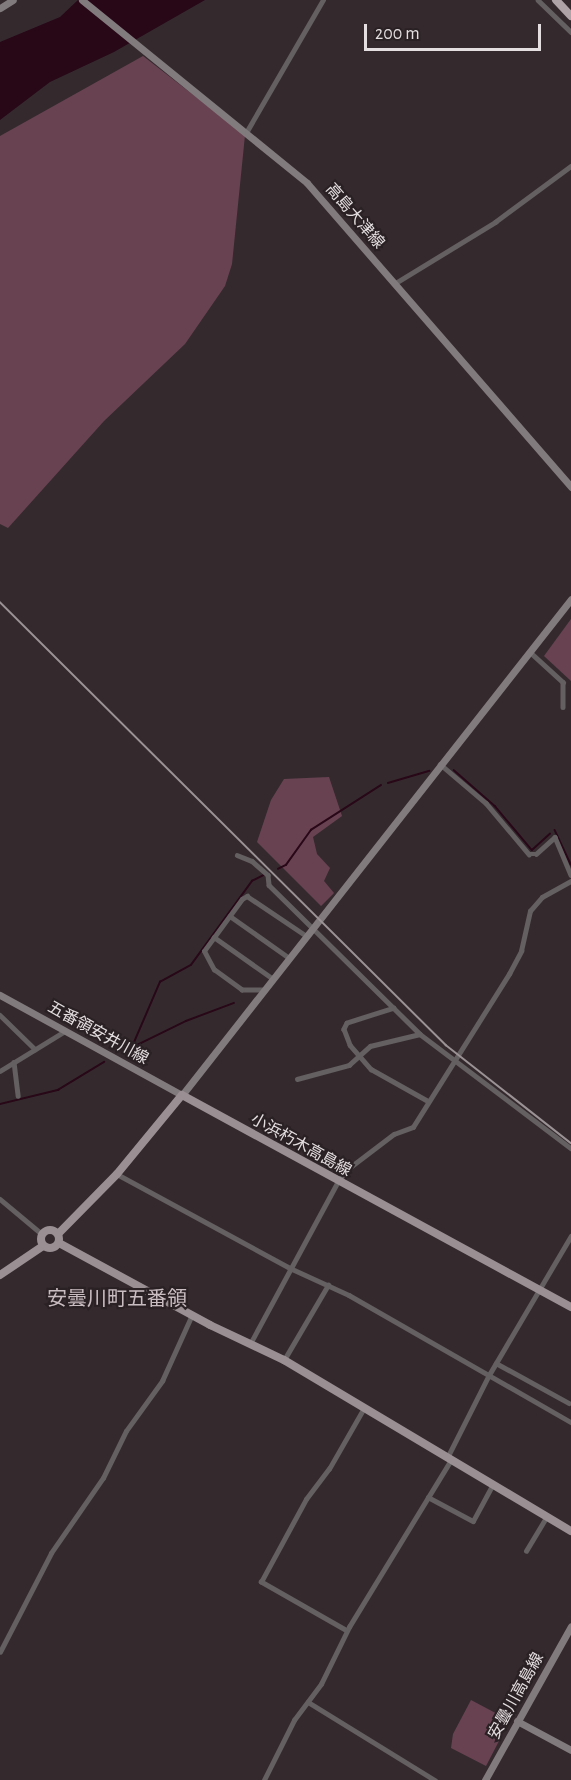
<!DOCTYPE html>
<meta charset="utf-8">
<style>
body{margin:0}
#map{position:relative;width:571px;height:1780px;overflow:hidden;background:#342a2e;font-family:"Alegreya Sans","Noto Sans JP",sans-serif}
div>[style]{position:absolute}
.green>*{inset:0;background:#694252}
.water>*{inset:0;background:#280717}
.stream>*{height:1.5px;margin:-0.75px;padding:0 0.75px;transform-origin:0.75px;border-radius:0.75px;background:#280717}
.street>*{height:4.5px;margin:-2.25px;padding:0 2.25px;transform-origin:2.25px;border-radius:2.25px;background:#645f61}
.secondary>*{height:7px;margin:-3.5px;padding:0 3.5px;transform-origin:3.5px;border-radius:3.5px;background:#827b7d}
.primary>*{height:8px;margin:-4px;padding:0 4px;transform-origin:4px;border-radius:4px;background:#9a9093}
.primary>.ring{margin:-4px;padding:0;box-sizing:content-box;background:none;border:8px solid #9a9093;border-radius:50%}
.highway>*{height:8px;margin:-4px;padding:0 4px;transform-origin:4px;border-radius:4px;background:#afa3a7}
.rail>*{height:1.5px;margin:-0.75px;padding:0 0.75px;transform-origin:0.75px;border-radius:0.75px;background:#9a9295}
span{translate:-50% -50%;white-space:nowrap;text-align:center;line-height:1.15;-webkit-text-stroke:4.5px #2a2124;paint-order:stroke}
.street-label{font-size:16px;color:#e4dee0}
.quarter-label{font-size:20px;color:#cabdc2}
.scale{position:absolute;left:364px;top:24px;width:177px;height:27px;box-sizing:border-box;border:3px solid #e4dee0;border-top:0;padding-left:8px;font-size:18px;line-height:21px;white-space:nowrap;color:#e4dee0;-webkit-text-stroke:4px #2a2124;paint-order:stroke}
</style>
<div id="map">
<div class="green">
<i style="clip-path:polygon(143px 56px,245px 135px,232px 264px,225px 286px,185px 344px,104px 421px,8px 528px,0 524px,0 136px)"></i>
<i style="clip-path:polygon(571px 619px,571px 681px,544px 656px)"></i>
<i style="clip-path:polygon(329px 777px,342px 816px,313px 837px,317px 854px,330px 868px,324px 881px,334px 893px,321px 906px,257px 842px,271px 800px,284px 779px)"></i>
<i style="clip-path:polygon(471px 1700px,503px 1717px,492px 1737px,499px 1741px,486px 1766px,451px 1748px,453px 1734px)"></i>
</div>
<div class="water">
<i style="clip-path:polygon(78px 0,205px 0,114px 52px,50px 82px,0 120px,0 42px,60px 17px)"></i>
</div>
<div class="stream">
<i style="left:454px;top:770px;width:55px;rotate:41.3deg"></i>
<i style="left:495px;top:806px;width:57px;rotate:49.9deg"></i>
<i style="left:532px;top:850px;width:24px;rotate:-42deg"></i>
<i style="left:388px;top:783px;width:43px;rotate:-16.3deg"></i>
<i style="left:555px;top:830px;width:38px;rotate:65deg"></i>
<i style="left:278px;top:869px;width:9px;rotate:-27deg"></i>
<i style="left:286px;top:865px;width:43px;rotate:-54.5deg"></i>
<i style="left:311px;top:830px;width:83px;rotate:-32.7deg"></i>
<i style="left:132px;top:1047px;width:71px;rotate:-66.7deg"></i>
<i style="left:160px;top:982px;width:35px;rotate:-29deg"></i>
<i style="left:191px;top:965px;width:104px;rotate:-54deg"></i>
<i style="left:252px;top:881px;width:13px;rotate:-27deg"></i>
<i style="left:123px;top:1052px;width:70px;rotate:-26.2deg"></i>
<i style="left:186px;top:1021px;width:51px;rotate:-20.6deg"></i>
<i style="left:0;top:1104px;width:60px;rotate:-13.6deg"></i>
<i style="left:58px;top:1090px;width:54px;rotate:-31.3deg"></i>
</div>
<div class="street">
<i style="left:538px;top:0;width:46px;rotate:44.1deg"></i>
<i style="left:247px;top:131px;width:151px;rotate:-59.9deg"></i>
<i style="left:394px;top:284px;width:119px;rotate:-31.5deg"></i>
<i style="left:495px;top:222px;width:94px;rotate:-36.4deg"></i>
<i style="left:530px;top:652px;width:45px;rotate:42.3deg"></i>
<i style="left:563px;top:682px;width:25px;rotate:90deg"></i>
<i style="left:440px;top:764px;width:60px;rotate:40.3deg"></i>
<i style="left:486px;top:803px;width:67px;rotate:49.9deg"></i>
<i style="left:529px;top:854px;width:7px"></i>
<i style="left:536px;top:854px;width:25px;rotate:-42deg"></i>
<i style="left:555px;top:837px;width:41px;rotate:67.2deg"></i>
<i style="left:237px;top:855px;width:16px;rotate:22deg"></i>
<i style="left:252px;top:861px;width:21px;rotate:41deg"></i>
<i style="left:268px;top:875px;width:10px;rotate:84deg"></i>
<i style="left:269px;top:885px;width:212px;rotate:44.6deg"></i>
<i style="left:420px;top:1034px;width:189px;rotate:37.1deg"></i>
<i style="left:230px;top:916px;width:71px;rotate:35.3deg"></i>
<i style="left:214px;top:937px;width:71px;rotate:35.3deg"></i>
<i style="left:263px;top:990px;width:21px;rotate:180deg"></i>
<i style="left:242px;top:990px;width:34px;rotate:-144deg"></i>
<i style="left:214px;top:970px;width:21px;rotate:-118deg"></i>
<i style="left:204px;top:951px;width:64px;rotate:-53.8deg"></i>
<i style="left:242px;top:899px;width:6px;rotate:-31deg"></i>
<i style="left:247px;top:896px;width:70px;rotate:33.9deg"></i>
<i style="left:394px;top:1008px;width:49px;rotate:162.3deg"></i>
<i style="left:347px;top:1023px;width:7px;rotate:117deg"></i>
<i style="left:344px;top:1029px;width:17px;rotate:69deg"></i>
<i style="left:350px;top:1045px;width:32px;rotate:49deg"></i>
<i style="left:371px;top:1069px;width:65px;rotate:29.3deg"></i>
<i style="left:0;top:1015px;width:49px;rotate:44.2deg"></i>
<i style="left:14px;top:1062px;width:34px;rotate:83deg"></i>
<i style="left:0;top:1071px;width:76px;rotate:-31.6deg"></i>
<i style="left:297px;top:1079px;width:54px;rotate:-15.1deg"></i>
<i style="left:349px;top:1065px;width:28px;rotate:-42deg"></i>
<i style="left:370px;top:1046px;width:51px;rotate:-13.5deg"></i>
<i style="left:117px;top:1174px;width:197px;rotate:28.5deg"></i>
<i style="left:290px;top:1268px;width:65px;rotate:24.6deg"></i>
<i style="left:349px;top:1295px;width:256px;rotate:29.8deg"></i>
<i style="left:0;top:1199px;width:55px;rotate:39.8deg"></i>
<i style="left:250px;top:1344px;width:185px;rotate:-61.6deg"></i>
<i style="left:338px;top:1181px;width:17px;rotate:-50deg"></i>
<i style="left:349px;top:1168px;width:56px;rotate:-37.1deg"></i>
<i style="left:394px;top:1134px;width:20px;rotate:-20deg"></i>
<i style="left:413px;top:1127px;width:181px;rotate:-57.9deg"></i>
<i style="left:509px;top:974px;width:26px;rotate:-62deg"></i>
<i style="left:521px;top:951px;width:41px;rotate:-77.3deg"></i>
<i style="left:530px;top:911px;width:18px;rotate:-49deg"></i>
<i style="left:542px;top:897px;width:33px;rotate:-29deg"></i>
<i style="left:284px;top:1360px;width:87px;rotate:-59.6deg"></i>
<i style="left:496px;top:1363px;width:83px;rotate:28.7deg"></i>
<i style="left:447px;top:1458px;width:93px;rotate:-63.2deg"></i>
<i style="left:489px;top:1375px;width:161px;rotate:-59.5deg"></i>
<i style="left:428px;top:1497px;width:51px;rotate:28.1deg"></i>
<i style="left:473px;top:1521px;width:42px;rotate:-61.6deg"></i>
<i style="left:526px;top:1551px;width:39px;rotate:-59deg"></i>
<i style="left:347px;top:1631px;width:99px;rotate:-150.3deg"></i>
<i style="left:261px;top:1582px;width:94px;rotate:-61.5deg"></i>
<i style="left:306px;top:1499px;width:38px;rotate:-53deg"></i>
<i style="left:329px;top:1469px;width:70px;rotate:-60.2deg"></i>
<i style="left:0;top:1652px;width:111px;rotate:-62.7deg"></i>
<i style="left:51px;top:1553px;width:91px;rotate:-55.3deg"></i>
<i style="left:103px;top:1478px;width:52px;rotate:-63.9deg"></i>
<i style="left:126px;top:1431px;width:62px;rotate:-54.2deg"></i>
<i style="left:162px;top:1381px;width:72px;rotate:-65.6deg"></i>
<i style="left:308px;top:1702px;width:149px;rotate:31.6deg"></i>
<i style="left:264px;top:1780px;width:67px;rotate:-63.4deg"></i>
<i style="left:294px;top:1720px;width:45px;rotate:-53.1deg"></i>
<i style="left:321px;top:1684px;width:64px;rotate:-63.8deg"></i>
<i style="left:349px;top:1627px;width:196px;rotate:-58.6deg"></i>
</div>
<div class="secondary">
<i style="left:82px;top:0;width:290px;rotate:39.1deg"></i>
<i style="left:307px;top:183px;width:403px;rotate:49deg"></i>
<i style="left:0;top:8px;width:15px;rotate:-32deg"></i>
<i style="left:0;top:995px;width:208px;rotate:28.8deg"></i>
<i style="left:182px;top:1095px;width:630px;rotate:-51.89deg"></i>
<i style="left:517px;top:1721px;width:61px;rotate:28.2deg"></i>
<i style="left:485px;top:1780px;width:176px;rotate:-60.8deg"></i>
</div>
<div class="primary">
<i class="ring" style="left:41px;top:1230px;width:10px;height:10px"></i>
<i style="left:58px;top:1234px;width:84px;rotate:-45.5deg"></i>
<i style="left:117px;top:1174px;width:102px;rotate:-50.6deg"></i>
<i style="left:182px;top:1095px;width:443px;rotate:28.6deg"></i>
<i style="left:59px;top:1243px;width:172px;rotate:28.5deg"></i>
<i style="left:210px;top:1325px;width:82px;rotate:25.3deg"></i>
<i style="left:284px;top:1360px;width:334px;rotate:30.8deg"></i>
<i style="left:0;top:1275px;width:52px;rotate:-34deg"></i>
</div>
<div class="highway">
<i style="left:556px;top:0;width:22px;rotate:47deg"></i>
</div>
<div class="rail">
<i style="left:0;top:602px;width:629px;rotate:44.81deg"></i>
<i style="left:446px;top:1045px;width:159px;rotate:38.1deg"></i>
</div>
<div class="street-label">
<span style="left:355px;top:216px;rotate:49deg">高島大津線</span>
<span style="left:98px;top:1033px;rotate:29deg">五番領安井川線</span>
<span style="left:301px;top:1145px;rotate:29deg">小浜朽木高島線</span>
<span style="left:516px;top:1696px;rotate:-61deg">安曇川高島線</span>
</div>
<div class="quarter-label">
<span style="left:117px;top:1299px">安曇川町五番領</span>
</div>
<div class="scale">200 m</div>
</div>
